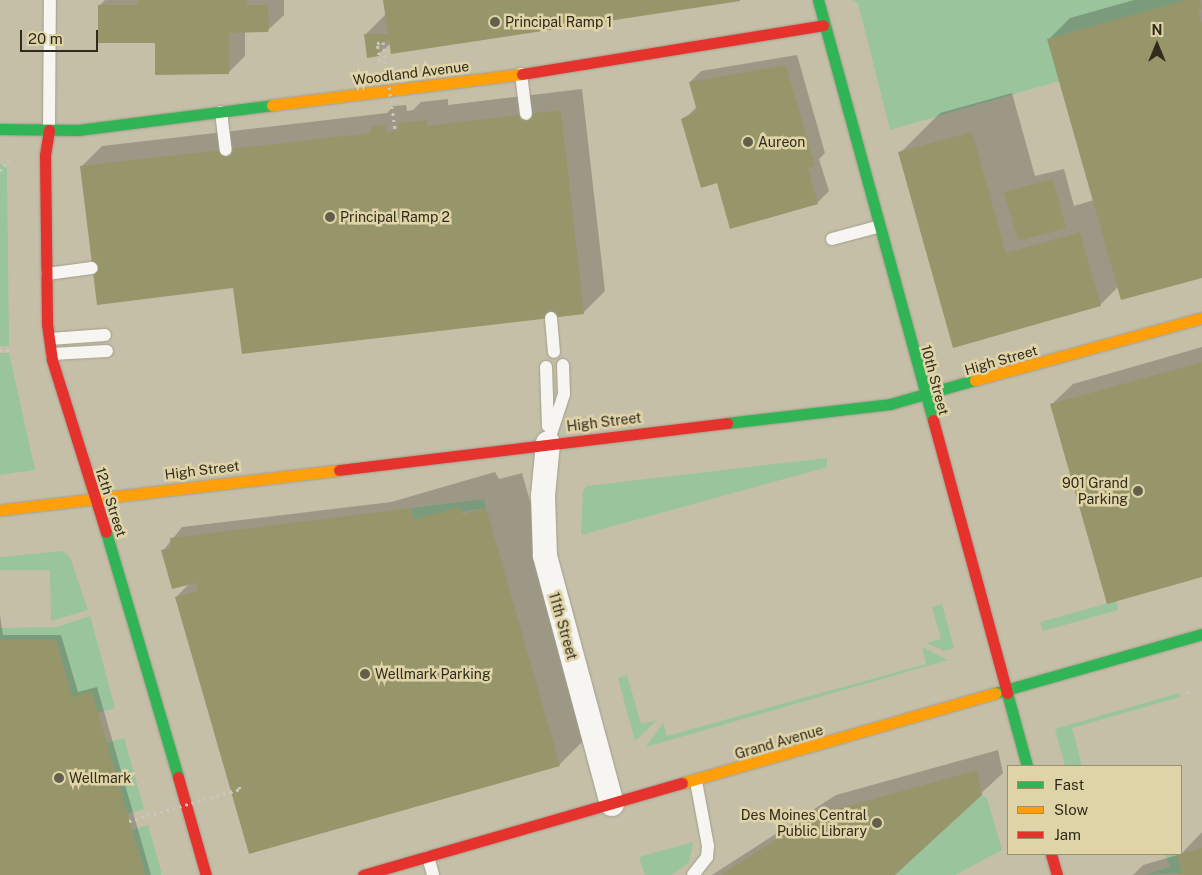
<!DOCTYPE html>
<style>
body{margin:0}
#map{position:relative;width:1202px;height:875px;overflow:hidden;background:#c5bfa8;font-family:"Public Sans",sans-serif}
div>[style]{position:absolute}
.green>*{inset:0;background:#99c49c}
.shadow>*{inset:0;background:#0003}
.building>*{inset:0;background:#97966a}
.path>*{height:3px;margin-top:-1.5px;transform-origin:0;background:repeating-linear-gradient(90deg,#c9c8c0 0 2.5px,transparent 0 6.5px)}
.roads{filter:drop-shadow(0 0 1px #a39e8c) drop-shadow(0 0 1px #a39e8c)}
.lane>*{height:12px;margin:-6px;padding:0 6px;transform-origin:6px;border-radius:6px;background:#f6f5f2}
.street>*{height:24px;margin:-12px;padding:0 12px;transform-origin:12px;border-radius:12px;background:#f6f5f2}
.fast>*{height:11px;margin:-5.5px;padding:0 5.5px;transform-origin:5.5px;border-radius:5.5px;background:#30b455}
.slow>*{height:11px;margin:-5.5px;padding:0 5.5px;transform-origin:5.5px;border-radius:5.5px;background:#ff9f0a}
.jam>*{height:11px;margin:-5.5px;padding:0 5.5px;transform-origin:5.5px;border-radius:5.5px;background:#e5322d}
.path-bridge>*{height:3px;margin-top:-1.5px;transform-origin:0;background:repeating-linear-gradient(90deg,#c9c8c0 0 2.5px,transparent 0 6.5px)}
.dots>*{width:14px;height:14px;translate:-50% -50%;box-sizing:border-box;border:2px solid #dfd3a8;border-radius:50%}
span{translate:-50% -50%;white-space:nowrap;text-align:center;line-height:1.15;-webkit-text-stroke:5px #dfd3a8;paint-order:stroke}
.poi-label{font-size:14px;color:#302b1a}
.left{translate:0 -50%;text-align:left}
.right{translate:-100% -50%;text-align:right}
.street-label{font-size:14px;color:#302b1a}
.legend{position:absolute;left:1007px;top:765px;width:175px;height:90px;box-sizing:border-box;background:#dfd3a8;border:1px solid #99906f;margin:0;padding:6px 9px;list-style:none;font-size:15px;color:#302b1a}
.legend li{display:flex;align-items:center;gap:10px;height:25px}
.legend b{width:25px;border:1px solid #99906f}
.north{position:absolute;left:1132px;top:20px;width:50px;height:50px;-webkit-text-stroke:4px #dfd3a8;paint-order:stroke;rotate:0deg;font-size:14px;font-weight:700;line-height:20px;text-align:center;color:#302b1a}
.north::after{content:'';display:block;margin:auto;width:18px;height:22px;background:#302b1a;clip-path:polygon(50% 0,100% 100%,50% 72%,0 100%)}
.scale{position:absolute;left:20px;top:30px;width:78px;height:22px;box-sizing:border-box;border:2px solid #302b1a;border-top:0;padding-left:6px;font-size:15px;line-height:18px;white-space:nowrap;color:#302b1a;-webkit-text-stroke:4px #dfd3a8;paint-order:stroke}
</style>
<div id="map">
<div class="green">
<i style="clip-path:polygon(852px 0,1186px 0,1048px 39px,1059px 81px,890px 130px,858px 3px)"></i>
<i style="clip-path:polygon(0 163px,7px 168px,9px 346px,0 346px)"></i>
<i style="clip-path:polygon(0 353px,9px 353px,35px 470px,0 475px)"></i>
<i style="clip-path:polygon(827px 458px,827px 467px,581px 535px,583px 491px,587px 486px)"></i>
<i style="clip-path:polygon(484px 499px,486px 508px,413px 520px,411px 508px)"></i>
<i style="clip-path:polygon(63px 551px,70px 557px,88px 610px,51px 621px,50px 570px,0 570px,0 557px)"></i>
<i style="clip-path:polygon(1116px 601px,1118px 610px,1043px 631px,1040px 622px)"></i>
<i style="clip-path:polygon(942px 604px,954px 648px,944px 651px,926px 643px,941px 639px,932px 607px)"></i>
<i style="clip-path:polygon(90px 616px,115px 708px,98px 713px,72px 697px,56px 640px,0 640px,0 628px,57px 627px)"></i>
<i style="clip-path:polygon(922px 647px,948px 660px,646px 747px,663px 723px,667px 736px,926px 664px)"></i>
<i style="clip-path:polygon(627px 675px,641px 724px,657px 720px,635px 741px,618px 678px)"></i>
<i style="clip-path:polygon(1179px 693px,1180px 697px,1072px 728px,1082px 766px,1065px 766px,1055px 729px)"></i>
<i style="clip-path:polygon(124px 738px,144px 809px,127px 814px,107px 743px)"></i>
<i style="clip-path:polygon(982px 795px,987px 798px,1002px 850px,955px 875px,895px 875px)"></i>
<i style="clip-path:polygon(148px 825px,161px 871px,161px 875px,145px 875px,132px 830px)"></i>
<i style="clip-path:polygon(693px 842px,689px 863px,671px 875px,645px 875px,639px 857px)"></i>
<i style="clip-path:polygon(1165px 854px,1177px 854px,1182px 873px,1144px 875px,1170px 867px)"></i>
</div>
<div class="shadow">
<i style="clip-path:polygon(105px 0,284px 0,284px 15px,267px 31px,245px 31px,245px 56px,228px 73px,156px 41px,99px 6px)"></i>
<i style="clip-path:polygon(384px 0,739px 0,391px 43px,378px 55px,365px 35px,386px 14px)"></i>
<i style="clip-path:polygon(1134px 0,1202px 0,1202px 276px,1118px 287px,1100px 305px,954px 346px,900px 153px,940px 113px,1012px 93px,1035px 176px,1064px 169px,1074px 206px,1094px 200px,1049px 39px,1070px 18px)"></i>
<i style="clip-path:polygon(797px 55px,825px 153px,819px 159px,829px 191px,818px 202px,718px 182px,683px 120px,697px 107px,690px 82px,701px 71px)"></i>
<i style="clip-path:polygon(582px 89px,605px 291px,584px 312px,235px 287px,81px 167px,102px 146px,387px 113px,393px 106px,406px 105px,407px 111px,413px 110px,421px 102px,448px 99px,448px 105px)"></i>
<i style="clip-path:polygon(1202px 347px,1202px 576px,1051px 405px,1073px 384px)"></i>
<i style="clip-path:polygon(495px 472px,499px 479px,522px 473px,595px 729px,559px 765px,176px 597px,191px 582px,163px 551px,182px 527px,391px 502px)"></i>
<i style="clip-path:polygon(0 615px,3px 635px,61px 635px,78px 692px,97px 687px,151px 875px,0 875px)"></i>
<i style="clip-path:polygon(998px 750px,1003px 773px,893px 875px,712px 875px,836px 795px)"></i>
<i style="clip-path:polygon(1202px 832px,1202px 875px,1133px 875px,1143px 865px,1181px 854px)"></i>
</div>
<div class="building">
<i style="clip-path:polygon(138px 0,247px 0,247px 5px,268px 5px,269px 28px,268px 32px,229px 33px,229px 74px,155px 75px,155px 43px,98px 43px,98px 5px,138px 5px)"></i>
<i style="clip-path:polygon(383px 0,740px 0,740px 1px,391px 54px,389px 41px,377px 43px,379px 56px,367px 58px,364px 34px,388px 34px)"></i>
<i style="clip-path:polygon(1186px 0,1200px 0,1202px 9px,1198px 10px,1202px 25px,1202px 278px,1121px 300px,1047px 39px)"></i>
<i style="clip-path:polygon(786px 65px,815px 166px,808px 168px,818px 204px,730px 229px,717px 183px,701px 188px,681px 119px,697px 111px,689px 82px)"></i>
<i style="clip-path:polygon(561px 110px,584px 314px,242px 354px,233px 288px,97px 305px,80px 166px,371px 133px,370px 127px,385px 125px,386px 132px,399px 130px,398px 123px,427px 120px,427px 126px)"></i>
<i style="clip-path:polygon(972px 132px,1006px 253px,1080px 232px,1101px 306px,953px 348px,898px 152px)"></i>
<i style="clip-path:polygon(1053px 179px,1066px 228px,1018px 241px,1004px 192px)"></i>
<i style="clip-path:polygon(1202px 362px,1202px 577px,1107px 604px,1050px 404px)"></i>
<i style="clip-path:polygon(459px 507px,463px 514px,486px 508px,560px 766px,249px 854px,175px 597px,198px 591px,196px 583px,172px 589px,161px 550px,171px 548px,170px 538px,411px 508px,413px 520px)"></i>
<i style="clip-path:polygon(0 640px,56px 640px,72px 697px,92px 691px,145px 875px,0 875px)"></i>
<i style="clip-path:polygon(977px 770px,982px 795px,895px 875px,721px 875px,813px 816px)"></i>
<i style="clip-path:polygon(1202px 848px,1202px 875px,1178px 875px,1182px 873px,1177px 855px)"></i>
</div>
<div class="path">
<i style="left:380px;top:61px;width:18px;rotate:-99deg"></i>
<i style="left:377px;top:43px;width:6px;rotate:-9deg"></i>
<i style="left:0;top:171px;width:14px;rotate:-51deg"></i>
<i style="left:0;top:350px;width:14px"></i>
<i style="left:1187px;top:691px;width:4px;rotate:76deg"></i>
<i style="left:230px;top:792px;width:10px;rotate:-17deg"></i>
<i style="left:240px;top:789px;width:6px;rotate:-108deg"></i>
<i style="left:813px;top:812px;width:13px;rotate:-13deg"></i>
</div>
<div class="roads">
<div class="lane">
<i style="left:521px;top:74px;width:40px;rotate:82.9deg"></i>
<i style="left:221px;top:112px;width:38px;rotate:83deg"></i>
<i style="left:49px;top:130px;width:130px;rotate:-89.6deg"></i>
<i style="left:832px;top:239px;width:47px;rotate:-14.9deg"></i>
<i style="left:47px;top:274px;width:45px;rotate:-7.6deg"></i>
<i style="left:551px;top:318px;width:34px;rotate:85deg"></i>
<i style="left:50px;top:339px;width:55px;rotate:-4.2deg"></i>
<i style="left:52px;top:354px;width:55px;rotate:-3.1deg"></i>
<i style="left:546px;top:367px;width:59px;rotate:88.1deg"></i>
<i style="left:548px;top:443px;width:52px;rotate:-71.9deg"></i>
<i style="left:564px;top:394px;width:29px;rotate:-92deg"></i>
<i style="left:428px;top:857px;width:19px;rotate:74deg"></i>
<i style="left:693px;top:875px;width:23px;rotate:-52deg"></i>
<i style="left:707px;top:857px;width:11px;rotate:-85deg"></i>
<i style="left:708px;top:846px;width:66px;rotate:-100.5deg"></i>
</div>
<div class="street">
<i style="left:548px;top:443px;width:53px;rotate:95.4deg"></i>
<i style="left:543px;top:496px;width:60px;rotate:88.1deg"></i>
<i style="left:545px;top:556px;width:257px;rotate:74.9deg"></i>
</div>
<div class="fast">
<i style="left:818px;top:0;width:435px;rotate:74.7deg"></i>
<i style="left:0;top:129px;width:78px;rotate:0.7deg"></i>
<i style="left:78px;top:130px;width:196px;rotate:-7.3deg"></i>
<i style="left:727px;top:423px;width:164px;rotate:-6.6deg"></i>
<i style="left:890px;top:404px;width:88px;rotate:-15.8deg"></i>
<i style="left:106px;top:532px;width:255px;rotate:73.6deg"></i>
<i style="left:995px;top:693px;width:215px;rotate:-15.9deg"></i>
<i style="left:1007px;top:693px;width:76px;rotate:74.7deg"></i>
</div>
<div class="slow">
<i style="left:272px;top:105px;width:252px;rotate:-7.1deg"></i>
<i style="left:975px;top:380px;width:235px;rotate:-15.3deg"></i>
<i style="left:0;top:510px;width:341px;rotate:-6.7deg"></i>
<i style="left:682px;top:783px;width:326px;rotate:-16deg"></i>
</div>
<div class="jam">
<i style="left:522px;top:74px;width:305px;rotate:-9.2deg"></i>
<i style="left:49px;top:130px;width:25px;rotate:99deg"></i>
<i style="left:45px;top:155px;width:169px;rotate:89.3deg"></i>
<i style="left:47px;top:324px;width:36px;rotate:82deg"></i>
<i style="left:52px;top:360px;width:180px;rotate:72.6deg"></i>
<i style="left:933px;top:420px;width:283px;rotate:74.8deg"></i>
<i style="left:339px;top:470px;width:391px;rotate:-6.9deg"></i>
<i style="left:178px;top:777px;width:102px;rotate:74.1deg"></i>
<i style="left:1051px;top:854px;width:22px;rotate:74deg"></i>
<i style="left:363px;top:875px;width:332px;rotate:-16.1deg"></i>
</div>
</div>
<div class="path-bridge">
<i style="left:383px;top:42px;width:89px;rotate:82.2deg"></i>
<i style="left:129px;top:821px;width:105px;rotate:-16deg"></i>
</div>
<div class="dots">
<i style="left:495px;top:22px;background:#645f4c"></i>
<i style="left:748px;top:142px;background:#645f4c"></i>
<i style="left:330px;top:217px;background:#645f4c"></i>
<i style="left:1138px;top:491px;background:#645f4c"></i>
<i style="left:365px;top:674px;background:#645f4c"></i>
<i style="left:59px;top:778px;background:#645f4c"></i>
<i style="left:877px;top:823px;background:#645f4c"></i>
</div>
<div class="poi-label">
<span class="left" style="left:505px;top:22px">Principal Ramp 1</span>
<span class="left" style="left:758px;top:142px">Aureon</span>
<span class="left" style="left:340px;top:217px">Principal Ramp 2</span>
<span class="right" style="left:1128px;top:491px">901 Grand<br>Parking</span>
<span class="left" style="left:375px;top:674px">Wellmark Parking</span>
<span class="left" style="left:69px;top:778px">Wellmark</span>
<span class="right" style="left:867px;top:823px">Des Moines Central<br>Public Library</span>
</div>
<div class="street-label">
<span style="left:411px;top:73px;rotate:-7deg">Woodland Avenue</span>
<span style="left:1001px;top:360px;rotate:-16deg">High Street</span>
<span style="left:935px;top:380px;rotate:75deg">10th Street</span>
<span style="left:604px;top:422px;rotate:-7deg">High Street</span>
<span style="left:202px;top:470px;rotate:-7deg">High Street</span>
<span style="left:111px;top:502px;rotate:72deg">12th Street</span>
<span style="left:563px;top:626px;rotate:74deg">11th Street</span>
<span style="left:779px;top:742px;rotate:-16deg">Grand Avenue</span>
</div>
<ul class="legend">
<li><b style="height:6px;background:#30b455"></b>Fast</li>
<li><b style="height:6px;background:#ff9f0a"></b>Slow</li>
<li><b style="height:6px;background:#e5322d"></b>Jam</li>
</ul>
<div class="north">N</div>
<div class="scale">20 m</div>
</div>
